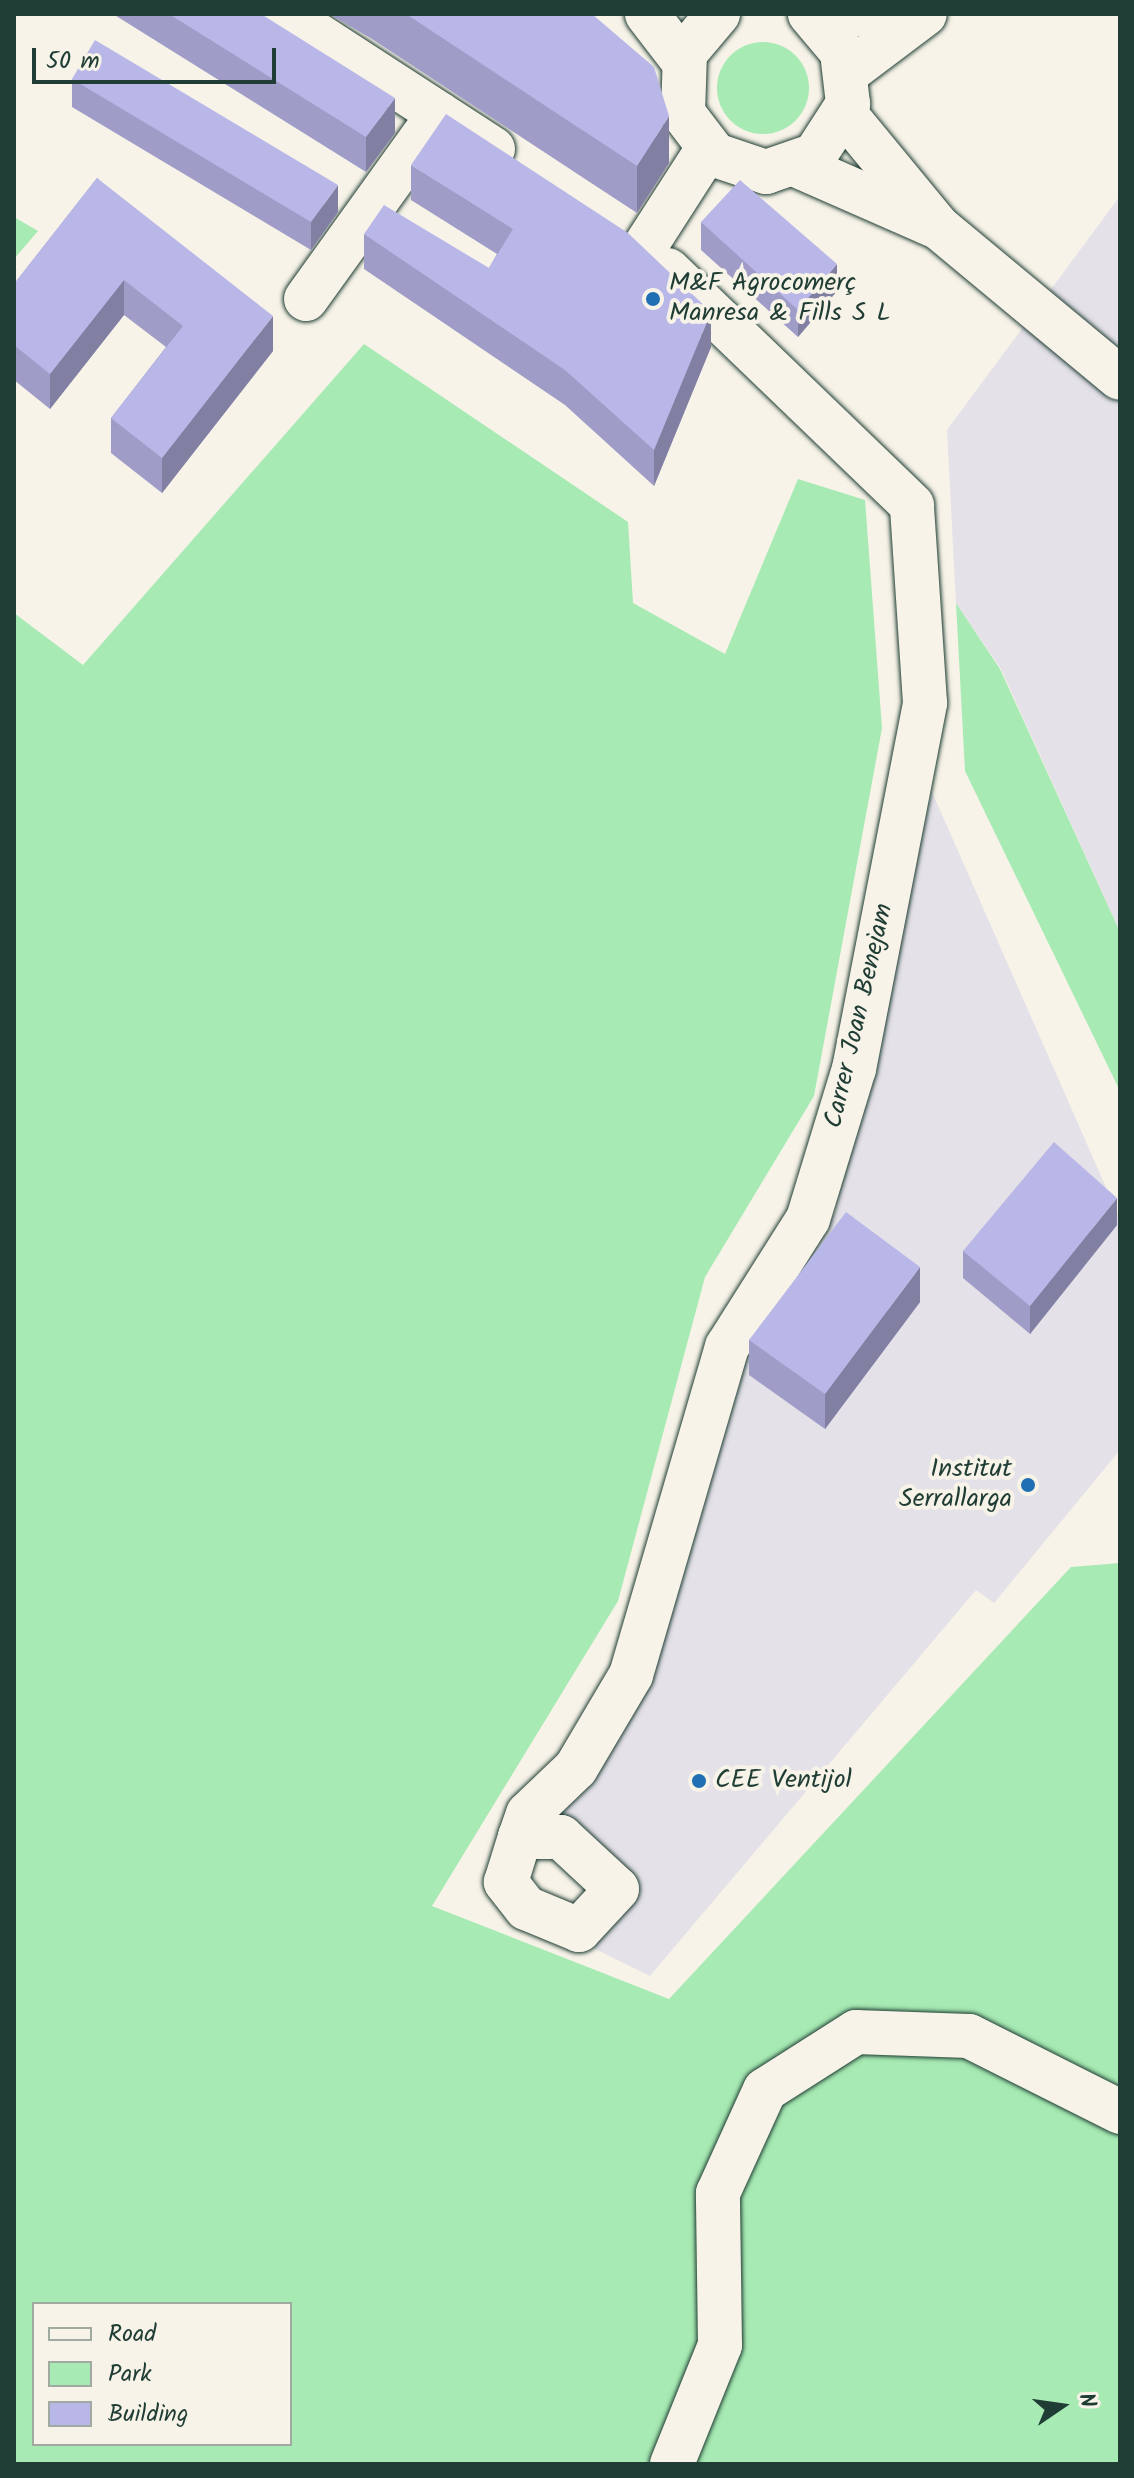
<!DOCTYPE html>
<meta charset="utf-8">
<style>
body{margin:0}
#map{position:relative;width:1134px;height:2478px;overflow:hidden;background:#f7f3e8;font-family:Kalam,sans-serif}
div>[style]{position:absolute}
.built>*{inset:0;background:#e4e1e8}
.green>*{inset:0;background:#a7eab3}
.round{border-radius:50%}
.roads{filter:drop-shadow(0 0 2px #1f3d34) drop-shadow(0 0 2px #1f3d34)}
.minor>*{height:44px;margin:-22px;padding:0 22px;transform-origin:22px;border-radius:22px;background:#f7f3e8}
.major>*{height:44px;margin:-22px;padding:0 22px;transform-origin:22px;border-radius:22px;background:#f7f3e8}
.wall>*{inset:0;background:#9f9dc8}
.shaded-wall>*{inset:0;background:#8280a2}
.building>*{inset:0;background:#b9b7e8}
.dots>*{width:22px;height:22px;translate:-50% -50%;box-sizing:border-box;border:4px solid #f7f3e8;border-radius:50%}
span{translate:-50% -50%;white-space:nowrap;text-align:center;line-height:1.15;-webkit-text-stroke:8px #f7f3e8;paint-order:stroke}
.poi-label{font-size:26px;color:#1f3d34}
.left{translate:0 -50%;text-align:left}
.right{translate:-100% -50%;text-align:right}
.street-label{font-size:26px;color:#1f3d34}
.frame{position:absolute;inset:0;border:16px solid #1f3d34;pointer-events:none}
.legend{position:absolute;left:32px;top:2302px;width:260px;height:144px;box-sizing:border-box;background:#f7f3e8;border:2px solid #a1aaa0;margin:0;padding:10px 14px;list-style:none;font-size:24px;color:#1f3d34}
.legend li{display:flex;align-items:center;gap:16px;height:40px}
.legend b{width:40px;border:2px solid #a1aaa0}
.north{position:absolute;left:1022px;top:2366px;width:80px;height:80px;-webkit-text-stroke:6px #f7f3e8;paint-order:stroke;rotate:77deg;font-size:22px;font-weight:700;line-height:32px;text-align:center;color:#1f3d34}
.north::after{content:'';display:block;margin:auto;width:28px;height:36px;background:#1f3d34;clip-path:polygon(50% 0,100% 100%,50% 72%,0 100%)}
.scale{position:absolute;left:32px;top:48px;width:244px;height:36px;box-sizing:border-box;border:4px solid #1f3d34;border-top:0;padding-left:10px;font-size:24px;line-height:28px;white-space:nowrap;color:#1f3d34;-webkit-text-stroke:6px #f7f3e8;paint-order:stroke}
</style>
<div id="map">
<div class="built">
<i style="clip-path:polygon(1120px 196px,1120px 932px,1001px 669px,956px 603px,947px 430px)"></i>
<i style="clip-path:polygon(932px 792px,1120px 1219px,1120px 1450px,994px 1603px,976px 1590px,650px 1976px,577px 1940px,629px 1877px,542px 1815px,643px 1680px,735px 1351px,835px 1214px)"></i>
</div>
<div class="green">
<i class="round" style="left:717px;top:42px;width:92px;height:92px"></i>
<i style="clip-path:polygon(14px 217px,38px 231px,14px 259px)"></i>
<i style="clip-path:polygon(evenodd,364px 344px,628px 522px,633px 603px,725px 654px,798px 479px,865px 500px,882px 728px,814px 1096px,705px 1277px,618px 1601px,432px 1906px,669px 1999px,1071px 1567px,1120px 1563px,1120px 2464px,14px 2464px,14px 613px,83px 665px,364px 344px,34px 2304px,290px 2304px,290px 2444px,34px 2444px,34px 2304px)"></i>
<i style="clip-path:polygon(956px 603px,1000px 669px,1120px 932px,1120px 1091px,965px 771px)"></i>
</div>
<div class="roads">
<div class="minor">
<i style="left:285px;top:14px;width:248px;rotate:33deg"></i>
<i style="left:850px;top:14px;width:70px;rotate:2.5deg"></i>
<i style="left:848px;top:72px;width:96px;rotate:-37deg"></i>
<i style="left:306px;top:299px;width:228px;rotate:-54.3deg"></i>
<i style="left:520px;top:1837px;width:41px"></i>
<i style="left:561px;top:1837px;width:76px;rotate:42.9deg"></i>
<i style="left:617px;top:1889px;width:56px;rotate:132.8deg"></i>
<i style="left:579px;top:1930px;width:57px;rotate:-157.5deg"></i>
<i style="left:526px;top:1908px;width:33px;rotate:-128deg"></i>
<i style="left:506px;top:1882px;width:47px;rotate:-72.7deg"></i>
<i style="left:520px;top:1837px;width:24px;rotate:-71deg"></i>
<i style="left:528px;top:1814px;width:66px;rotate:-43.8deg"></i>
<i style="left:576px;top:1768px;width:108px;rotate:-59.4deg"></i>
<i style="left:631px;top:1675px;width:342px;rotate:-73.7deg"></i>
<i style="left:727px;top:1347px;width:151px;rotate:-57.7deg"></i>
<i style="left:808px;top:1219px;width:157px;rotate:-73deg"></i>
<i style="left:854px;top:1069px;width:373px;rotate:-79deg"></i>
<i style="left:925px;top:703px;width:198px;rotate:-93.8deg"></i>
<i style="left:912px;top:505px;width:339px;rotate:-136.1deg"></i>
<i style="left:672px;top:2464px;width:128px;rotate:-68deg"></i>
<i style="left:720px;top:2345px;width:152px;rotate:-90.8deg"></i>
<i style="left:718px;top:2193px;width:113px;rotate:-65.5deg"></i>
<i style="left:765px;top:2090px;width:108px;rotate:-32.5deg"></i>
<i style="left:856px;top:2032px;width:113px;rotate:2deg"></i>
<i style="left:969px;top:2036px;width:169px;rotate:26.7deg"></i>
</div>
<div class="major">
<i style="left:647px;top:14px;width:59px;rotate:52.5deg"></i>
<i style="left:718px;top:14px;width:51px;rotate:130.2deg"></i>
<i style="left:685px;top:53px;width:60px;rotate:91.9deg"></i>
<i style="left:683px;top:113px;width:53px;rotate:52.7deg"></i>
<i style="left:715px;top:155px;width:54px;rotate:18.4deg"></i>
<i style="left:766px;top:172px;width:52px;rotate:-19.1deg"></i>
<i style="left:815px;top:155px;width:61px;rotate:-57.1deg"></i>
<i style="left:848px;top:104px;width:52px;rotate:-96.6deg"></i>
<i style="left:842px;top:52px;width:50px;rotate:-130.1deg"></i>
<i style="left:845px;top:114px;width:146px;rotate:50.5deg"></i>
<i style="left:938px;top:227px;width:236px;rotate:39.7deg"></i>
<i style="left:796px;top:165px;width:150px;rotate:23.7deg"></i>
<i style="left:644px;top:248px;width:117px;rotate:-57.3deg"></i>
</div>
</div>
<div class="wall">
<i style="clip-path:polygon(113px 14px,261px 14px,395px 133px,366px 172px)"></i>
<i style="clip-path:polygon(329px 14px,592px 14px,669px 163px,637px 213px,372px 39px)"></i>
<i style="clip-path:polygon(72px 79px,338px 212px,311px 250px,72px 107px)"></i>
<i style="clip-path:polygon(411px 165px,711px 347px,654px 486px,565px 405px,364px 269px,364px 234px,489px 268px,497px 254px,411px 200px)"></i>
<i style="clip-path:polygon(97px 178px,273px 351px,162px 493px,111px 453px,111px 418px,166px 347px,124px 315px,50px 409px,14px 380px,14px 284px)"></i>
<i style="clip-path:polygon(701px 222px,837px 291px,798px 337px,701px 250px)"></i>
<i style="clip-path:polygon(1117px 1225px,1030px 1334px,963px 1278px,963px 1251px)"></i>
<i style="clip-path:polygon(920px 1302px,825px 1429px,749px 1375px,749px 1340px)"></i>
</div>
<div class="shaded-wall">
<i style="clip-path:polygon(395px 98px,395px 133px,366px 172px,366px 137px)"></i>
<i style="clip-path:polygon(669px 116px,669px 163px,637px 213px,637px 166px)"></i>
<i style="clip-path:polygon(338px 185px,338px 212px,311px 250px,311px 222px)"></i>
<i style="clip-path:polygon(837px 264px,837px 291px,798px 337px,798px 310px)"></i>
<i style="clip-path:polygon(124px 280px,124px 315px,50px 409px,50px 374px)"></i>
<i style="clip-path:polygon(711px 312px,711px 347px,654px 486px,654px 450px)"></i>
<i style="clip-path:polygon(273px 316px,273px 351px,162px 493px,162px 458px)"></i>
<i style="clip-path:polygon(1117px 1198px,1117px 1225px,1030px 1334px,1030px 1306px)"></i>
<i style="clip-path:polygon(920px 1267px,920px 1302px,825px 1429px,825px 1394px)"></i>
</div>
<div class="building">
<i style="clip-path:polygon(169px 14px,261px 14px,395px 98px,366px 137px)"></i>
<i style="clip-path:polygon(406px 14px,592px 14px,654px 67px,669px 116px,637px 166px)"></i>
<i style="clip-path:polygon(95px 40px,338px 185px,311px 222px,72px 79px)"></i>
<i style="clip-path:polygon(446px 114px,628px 233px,711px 312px,654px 450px,565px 370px,364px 234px,384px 205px,489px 268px,513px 229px,411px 165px)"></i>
<i style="clip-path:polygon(97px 178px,273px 316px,162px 458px,111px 418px,183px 326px,124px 280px,50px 374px,14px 345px,14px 284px)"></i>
<i style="clip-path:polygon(740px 180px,837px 264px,798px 310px,701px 222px)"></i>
<i style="clip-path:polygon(1054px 1142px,1117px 1198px,1030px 1306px,963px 1251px)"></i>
<i style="clip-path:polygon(846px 1212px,920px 1267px,825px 1394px,749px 1340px)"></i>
</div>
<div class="dots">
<i style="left:653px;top:299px;background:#1f6fb2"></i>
<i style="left:1028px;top:1485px;background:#1f6fb2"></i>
<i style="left:699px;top:1781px;background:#1f6fb2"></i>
</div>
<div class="poi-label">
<span class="left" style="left:669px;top:299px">M&amp;F Agrocomerç<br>Manresa &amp; Fills S L</span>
<span class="right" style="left:1012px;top:1485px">Institut<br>Serrallarga</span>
<span class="left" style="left:715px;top:1781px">CEE Ventijol</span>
</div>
<div class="street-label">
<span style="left:860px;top:1016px;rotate:-77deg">Carrer Joan Benejam</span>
</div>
<div class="frame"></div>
<ul class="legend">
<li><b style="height:10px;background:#f7f3e8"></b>Road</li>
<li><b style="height:22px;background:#a7eab3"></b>Park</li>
<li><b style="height:22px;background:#b9b7e8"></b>Building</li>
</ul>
<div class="north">N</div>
<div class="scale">50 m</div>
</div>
